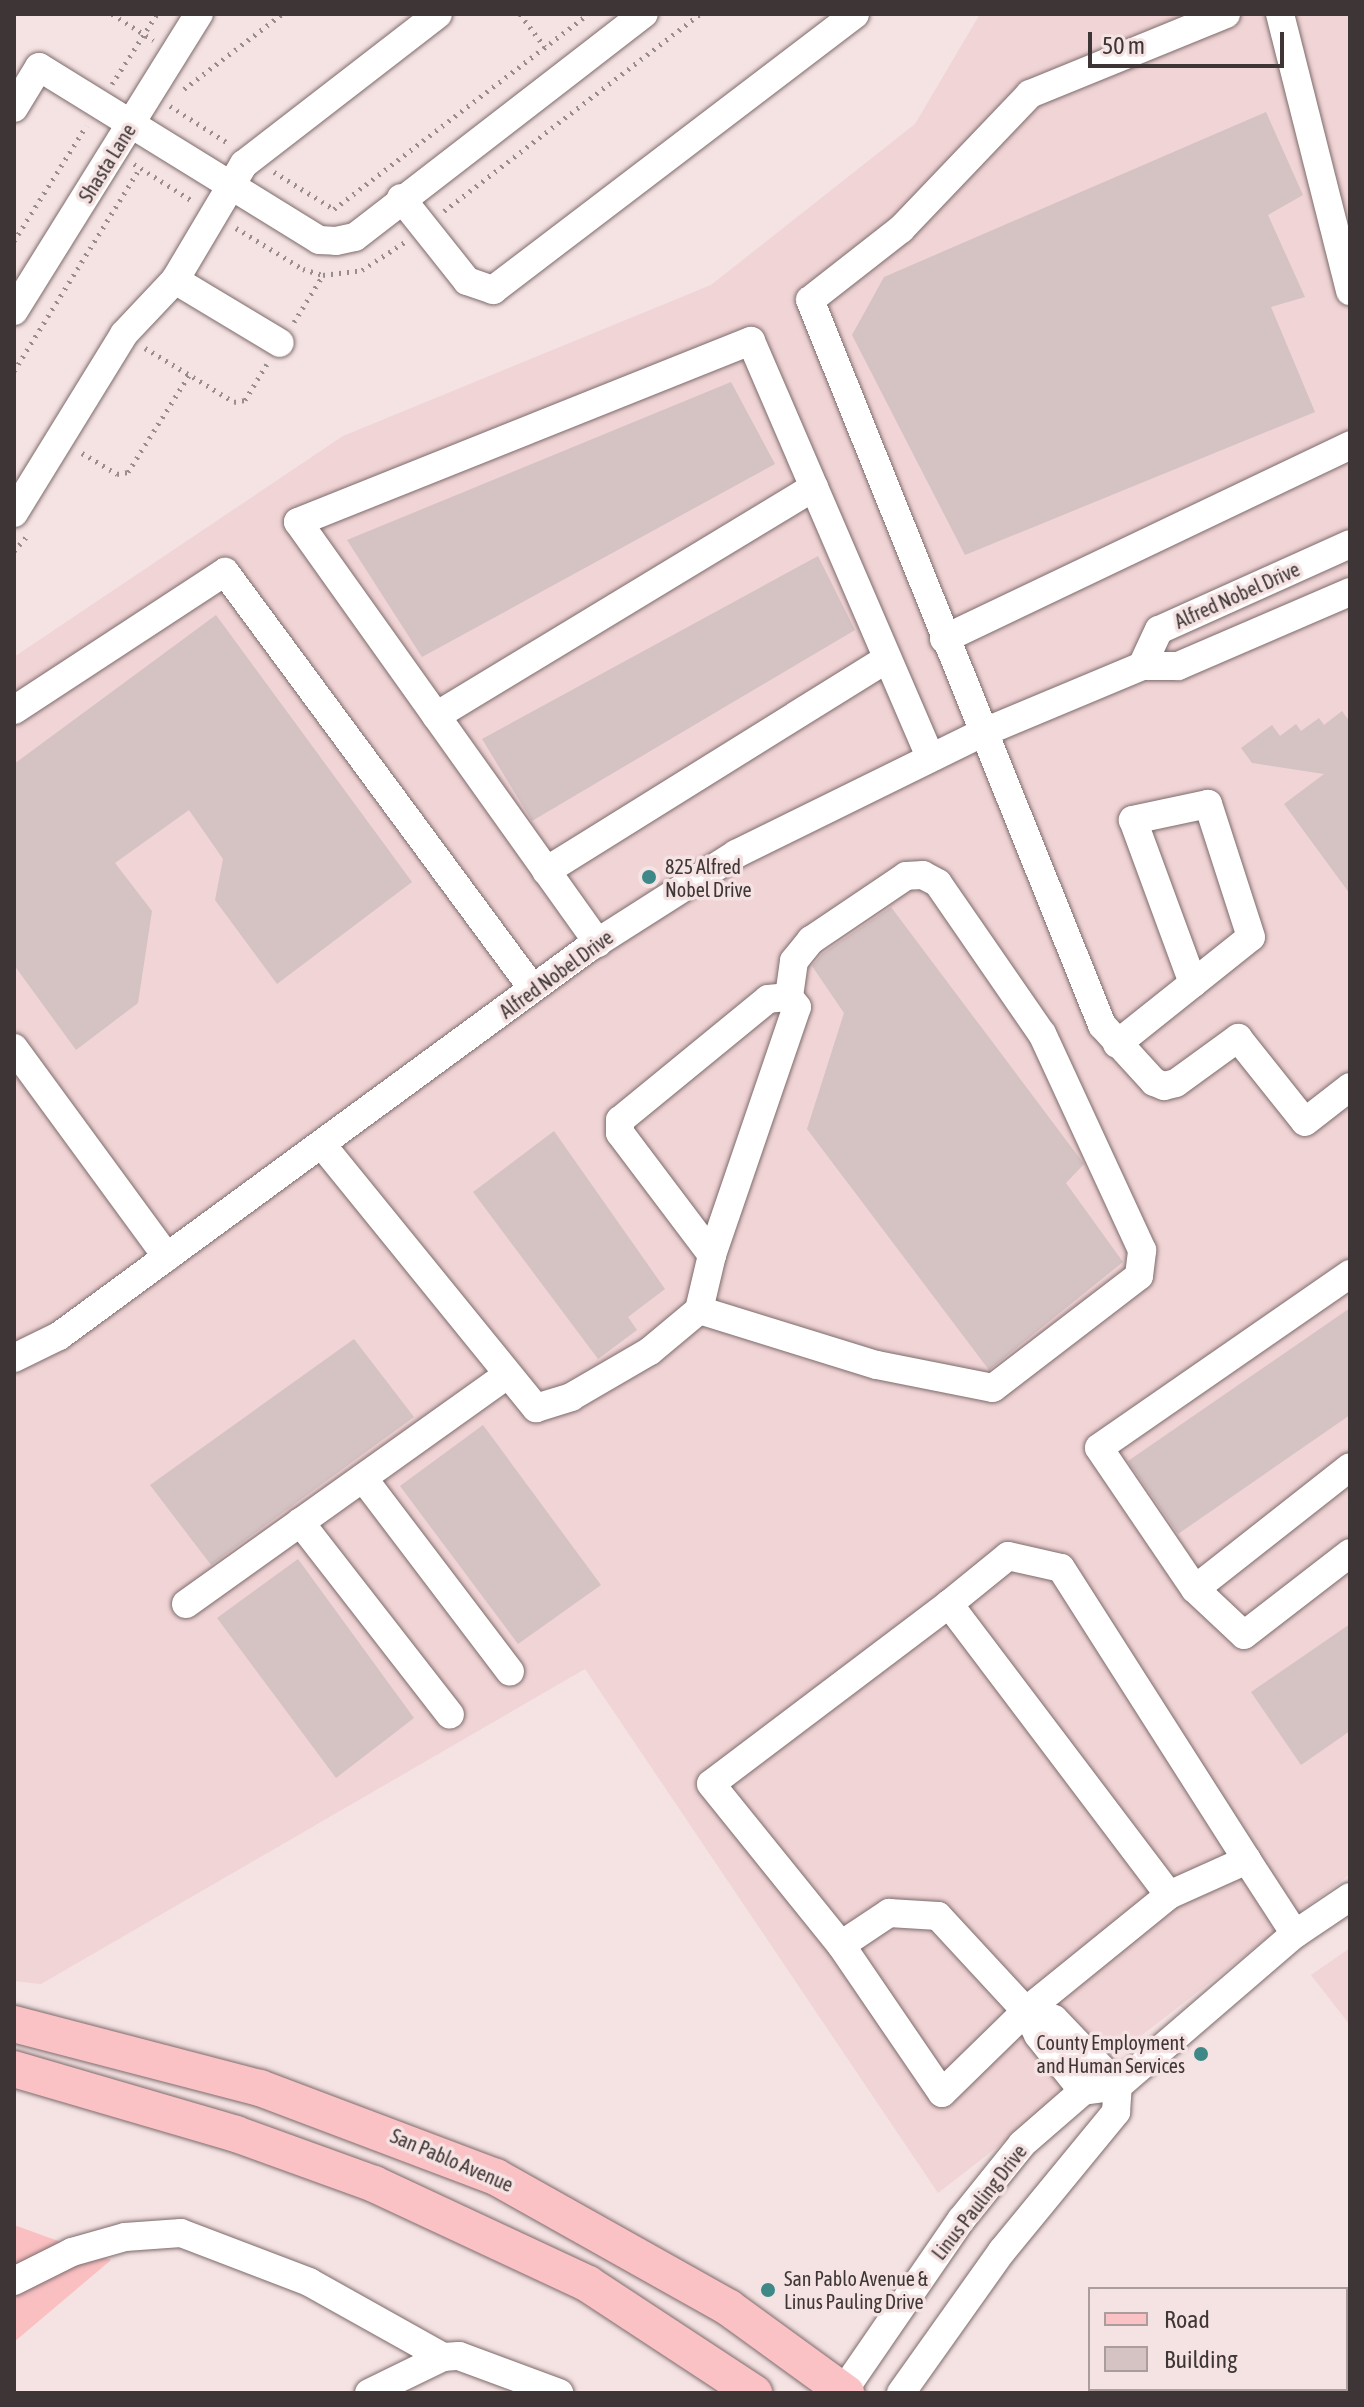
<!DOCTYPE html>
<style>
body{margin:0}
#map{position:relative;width:1364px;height:2407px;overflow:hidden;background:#f5e2e2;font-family:"Asap Condensed",sans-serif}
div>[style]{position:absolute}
.built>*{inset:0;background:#f1d4d5}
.green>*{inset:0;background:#fabfc1}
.building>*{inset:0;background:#d5c2c2}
.path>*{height:5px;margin-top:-2.5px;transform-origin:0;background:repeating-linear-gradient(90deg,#998c8c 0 2px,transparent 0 8px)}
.roads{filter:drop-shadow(0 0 2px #7d6b6c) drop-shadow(0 0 2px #7d6b6c)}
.minor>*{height:28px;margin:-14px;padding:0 14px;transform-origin:14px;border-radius:14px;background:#fff}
.major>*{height:36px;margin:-18px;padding:0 18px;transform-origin:18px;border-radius:18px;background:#fac2c5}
.dots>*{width:22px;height:22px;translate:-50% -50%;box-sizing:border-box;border:4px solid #f5e2e2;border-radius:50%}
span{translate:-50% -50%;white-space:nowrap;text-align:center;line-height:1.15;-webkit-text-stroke:7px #f5e2e2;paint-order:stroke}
.street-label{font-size:20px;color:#3e3636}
.poi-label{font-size:20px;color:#3e3636}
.left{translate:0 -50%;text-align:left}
.right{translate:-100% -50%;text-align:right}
.frame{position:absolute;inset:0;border:16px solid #3e3636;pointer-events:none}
.legend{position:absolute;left:1088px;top:2287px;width:260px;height:104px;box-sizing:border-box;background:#f5e2e2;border:2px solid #ac9d9d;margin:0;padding:10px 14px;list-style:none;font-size:24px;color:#3e3636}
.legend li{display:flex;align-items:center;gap:16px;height:40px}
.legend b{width:40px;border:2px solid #ac9d9d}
.scale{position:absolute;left:1088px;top:32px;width:196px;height:36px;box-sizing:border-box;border:4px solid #3e3636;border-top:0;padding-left:10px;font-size:24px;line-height:28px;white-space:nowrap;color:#3e3636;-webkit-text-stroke:6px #f5e2e2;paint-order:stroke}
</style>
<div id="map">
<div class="built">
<i style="clip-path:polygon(980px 14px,1350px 14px,1350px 1874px,938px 2193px,585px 1669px,41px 1984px,14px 1981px,14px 657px,343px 436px,711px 285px,915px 124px)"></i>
<i style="clip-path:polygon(1350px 1948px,1350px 2025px,1311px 1975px)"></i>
</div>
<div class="green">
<i style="clip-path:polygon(14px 2225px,111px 2260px,14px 2342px)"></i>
</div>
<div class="building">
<i style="clip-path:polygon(1266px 112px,1303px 195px,1268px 215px,1305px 297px,1271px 307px,1315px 412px,965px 555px,852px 335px,884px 277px)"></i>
<i style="clip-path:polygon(731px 382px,775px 464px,422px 657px,347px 540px)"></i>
<i style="clip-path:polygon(818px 556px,855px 630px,532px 821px,482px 739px)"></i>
<i style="clip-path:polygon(216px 615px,412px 882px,277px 984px,215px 900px,223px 859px,189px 810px,115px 863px,152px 911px,138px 1003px,76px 1050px,14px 965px,14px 764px)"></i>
<i style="clip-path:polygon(1342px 711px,1350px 722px,1350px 894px,1284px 804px,1324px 774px,1252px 763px,1241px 748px,1272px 725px,1280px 736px,1296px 724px,1301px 731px,1319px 718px,1324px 725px)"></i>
<i style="clip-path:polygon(891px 907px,1084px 1164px,1066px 1183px,1123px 1262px,989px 1370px,807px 1129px,844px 1013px,812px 966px,823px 953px)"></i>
<i style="clip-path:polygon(554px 1131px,665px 1289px,628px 1317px,637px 1330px,598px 1359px,473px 1192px)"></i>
<i style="clip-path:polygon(1350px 1308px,1350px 1415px,1178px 1534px,1128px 1461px)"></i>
<i style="clip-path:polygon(354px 1339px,414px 1417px,211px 1565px,150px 1485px)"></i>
<i style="clip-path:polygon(483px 1425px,601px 1585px,518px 1644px,400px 1486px)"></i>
<i style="clip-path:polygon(298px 1559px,414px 1718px,336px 1778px,217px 1618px)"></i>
<i style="clip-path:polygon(1350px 1624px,1350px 1731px,1301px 1765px,1251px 1692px)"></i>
</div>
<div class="path">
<i style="left:112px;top:14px;width:49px;rotate:32.4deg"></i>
<i style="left:520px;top:14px;width:41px;rotate:52.9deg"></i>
<i style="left:112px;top:84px;width:83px;rotate:-57.3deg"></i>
<i style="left:184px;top:89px;width:123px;rotate:-37.4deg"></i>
<i style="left:170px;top:106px;width:69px;rotate:32.5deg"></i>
<i style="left:134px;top:164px;width:71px;rotate:32.3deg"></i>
<i style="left:274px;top:172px;width:70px;rotate:31.7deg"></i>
<i style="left:334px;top:209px;width:320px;rotate:-37.5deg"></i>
<i style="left:444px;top:211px;width:323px;rotate:-37.6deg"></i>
<i style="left:236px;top:228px;width:79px;rotate:31.5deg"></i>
<i style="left:303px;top:269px;width:21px;rotate:17deg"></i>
<i style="left:323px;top:275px;width:39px;rotate:-7deg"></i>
<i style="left:362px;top:270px;width:51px;rotate:-33.1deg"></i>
<i style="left:14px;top:241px;width:136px;rotate:-57.9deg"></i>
<i style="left:294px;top:322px;width:55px;rotate:-58.3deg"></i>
<i style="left:145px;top:348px;width:104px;rotate:31.2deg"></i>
<i style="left:234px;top:402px;width:11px;rotate:-10deg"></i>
<i style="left:245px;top:400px;width:42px;rotate:-58.6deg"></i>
<i style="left:14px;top:371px;width:239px;rotate:-58.2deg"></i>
<i style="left:82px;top:453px;width:41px;rotate:31deg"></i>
<i style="left:117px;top:474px;width:11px;rotate:-10deg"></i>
<i style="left:128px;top:472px;width:115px;rotate:-57.8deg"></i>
<i style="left:14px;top:551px;width:20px;rotate:-49deg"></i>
</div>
<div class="roads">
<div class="minor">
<i style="left:1226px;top:14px;width:212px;rotate:157.8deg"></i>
<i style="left:1030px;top:94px;width:187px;rotate:133.7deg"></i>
<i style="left:901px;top:229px;width:115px;rotate:142deg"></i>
<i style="left:810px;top:300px;width:782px;rotate:68.06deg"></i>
<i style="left:1102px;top:1025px;width:77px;rotate:47.6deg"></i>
<i style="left:1154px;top:1082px;width:11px;rotate:22deg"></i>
<i style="left:1164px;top:1086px;width:12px;rotate:-14deg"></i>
<i style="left:1176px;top:1083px;width:77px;rotate:-36deg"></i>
<i style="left:1238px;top:1038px;width:107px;rotate:51.4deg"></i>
<i style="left:1305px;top:1122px;width:57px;rotate:-37.9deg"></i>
<i style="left:1280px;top:14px;width:286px;rotate:75.8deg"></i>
<i style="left:14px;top:108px;width:48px;rotate:-58.6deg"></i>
<i style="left:39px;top:67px;width:329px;rotate:31.7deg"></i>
<i style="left:319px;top:240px;width:17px;rotate:3deg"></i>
<i style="left:336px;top:241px;width:19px;rotate:-12deg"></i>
<i style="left:355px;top:237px;width:365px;rotate:-37.7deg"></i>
<i style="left:401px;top:198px;width:106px;rotate:51.5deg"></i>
<i style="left:467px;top:281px;width:28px;rotate:19deg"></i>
<i style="left:493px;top:290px;width:455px;rotate:-37.3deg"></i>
<i style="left:175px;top:280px;width:122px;rotate:31deg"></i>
<i style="left:14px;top:311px;width:350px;rotate:-58.1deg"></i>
<i style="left:14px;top:513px;width:210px;rotate:-58.4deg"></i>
<i style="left:124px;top:334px;width:74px;rotate:-46.6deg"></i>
<i style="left:175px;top:280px;width:135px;rotate:-59.3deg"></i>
<i style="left:244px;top:164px;width:245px;rotate:-37.7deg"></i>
<i style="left:944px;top:639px;width:450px;rotate:-25.5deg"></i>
<i style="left:1142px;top:666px;width:40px;rotate:-65deg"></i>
<i style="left:1159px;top:630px;width:209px;rotate:-24.2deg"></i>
<i style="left:14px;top:710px;width:252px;rotate:-33.2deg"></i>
<i style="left:225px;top:572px;width:518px;rotate:53.55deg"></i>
<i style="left:436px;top:716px;width:442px;rotate:-31.2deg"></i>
<i style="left:546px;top:871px;width:402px;rotate:-31.9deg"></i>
<i style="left:598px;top:943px;width:517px;rotate:-125.47deg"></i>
<i style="left:298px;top:522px;width:488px;rotate:-21.8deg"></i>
<i style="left:751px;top:341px;width:452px;rotate:66.7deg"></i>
<i style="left:1117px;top:1044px;width:171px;rotate:-38.6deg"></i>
<i style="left:1251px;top:937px;width:140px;rotate:-107.9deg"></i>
<i style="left:1208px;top:804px;width:77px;rotate:168deg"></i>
<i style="left:1133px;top:820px;width:174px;rotate:69.8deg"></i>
<i style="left:14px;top:1048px;width:259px;rotate:53.8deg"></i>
<i style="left:323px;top:1146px;width:338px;rotate:50.9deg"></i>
<i style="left:536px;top:1408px;width:37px;rotate:-17deg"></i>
<i style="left:571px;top:1397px;width:91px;rotate:-30.2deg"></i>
<i style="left:650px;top:1351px;width:64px;rotate:-39.9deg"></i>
<i style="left:699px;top:1310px;width:57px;rotate:-76.7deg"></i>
<i style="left:712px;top:1255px;width:262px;rotate:-71.1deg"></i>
<i style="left:797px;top:1007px;width:13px;rotate:-129deg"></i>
<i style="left:789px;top:997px;width:21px;rotate:175deg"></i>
<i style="left:768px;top:999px;width:191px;rotate:140.7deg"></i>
<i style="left:620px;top:1120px;width:13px;rotate:90deg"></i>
<i style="left:620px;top:1133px;width:153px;rotate:53deg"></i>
<i style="left:1350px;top:1274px;width:305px;rotate:145.3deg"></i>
<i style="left:1099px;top:1448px;width:171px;rotate:55.8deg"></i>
<i style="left:1195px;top:1589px;width:67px;rotate:43.2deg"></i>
<i style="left:1244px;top:1635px;width:134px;rotate:-37.7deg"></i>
<i style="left:699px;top:1310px;width:186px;rotate:17.2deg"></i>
<i style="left:877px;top:1365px;width:118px;rotate:11.2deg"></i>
<i style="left:993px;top:1388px;width:184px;rotate:-37.5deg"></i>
<i style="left:1139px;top:1276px;width:26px;rotate:-83deg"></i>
<i style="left:1142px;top:1250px;width:238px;rotate:-114.8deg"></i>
<i style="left:1042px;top:1034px;width:183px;rotate:-124.6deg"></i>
<i style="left:938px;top:883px;width:17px;rotate:-152deg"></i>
<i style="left:923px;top:875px;width:17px;rotate:177deg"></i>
<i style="left:906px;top:876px;width:115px;rotate:146deg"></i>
<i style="left:811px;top:940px;width:27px;rotate:129deg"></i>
<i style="left:794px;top:961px;width:36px;rotate:98deg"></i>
<i style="left:14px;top:1358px;width:50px;rotate:-26.1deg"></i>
<i style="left:59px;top:1336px;width:655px;rotate:-36.24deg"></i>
<i style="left:587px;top:949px;width:177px;rotate:-32.5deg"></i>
<i style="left:736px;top:854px;width:274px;rotate:-26.2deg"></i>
<i style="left:982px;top:733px;width:173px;rotate:-22.7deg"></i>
<i style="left:1142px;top:666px;width:36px"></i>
<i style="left:1178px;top:666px;width:187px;rotate:-23.3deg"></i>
<i style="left:363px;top:1478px;width:243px;rotate:52.8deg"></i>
<i style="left:300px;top:1522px;width:244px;rotate:52.1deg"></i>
<i style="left:1195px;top:1589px;width:197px;rotate:-38.2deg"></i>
<i style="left:186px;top:1604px;width:394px;rotate:-35.5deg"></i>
<i style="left:949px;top:1604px;width:298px;rotate:142.9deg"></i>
<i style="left:711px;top:1784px;width:207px;rotate:51.1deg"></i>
<i style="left:841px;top:1945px;width:58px;rotate:-33.7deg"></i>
<i style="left:889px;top:1913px;width:49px;rotate:3.5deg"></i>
<i style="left:938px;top:1916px;width:129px;rotate:47.2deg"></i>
<i style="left:1026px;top:2011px;width:27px;rotate:63deg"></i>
<i style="left:1038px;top:2035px;width:72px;rotate:51.2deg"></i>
<i style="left:1247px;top:1860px;width:85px;rotate:155.8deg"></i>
<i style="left:1169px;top:1895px;width:365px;rotate:-127.1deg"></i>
<i style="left:949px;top:1604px;width:76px;rotate:-39.1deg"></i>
<i style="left:1008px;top:1556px;width:54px;rotate:12.8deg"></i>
<i style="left:1061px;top:1568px;width:346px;rotate:57.5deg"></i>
<i style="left:1247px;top:1860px;width:88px;rotate:57deg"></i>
<i style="left:841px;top:1945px;width:179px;rotate:55.7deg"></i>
<i style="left:942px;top:2093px;width:117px;rotate:-44.3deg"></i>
<i style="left:1026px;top:2011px;width:184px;rotate:-39deg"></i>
<i style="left:1026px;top:2011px;width:29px;rotate:16deg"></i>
<i style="left:1054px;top:2019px;width:93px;rotate:46.3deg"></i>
<i style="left:14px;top:2281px;width:65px;rotate:-26.6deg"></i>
<i style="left:72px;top:2252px;width:55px;rotate:-15.8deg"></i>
<i style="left:125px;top:2237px;width:56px;rotate:-4.1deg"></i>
<i style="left:181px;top:2233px;width:137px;rotate:20.9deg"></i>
<i style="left:309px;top:2282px;width:154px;rotate:29.2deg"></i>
<i style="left:443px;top:2357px;width:16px;rotate:-4deg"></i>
<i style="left:459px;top:2356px;width:107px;rotate:20.3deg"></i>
<i style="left:369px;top:2393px;width:82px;rotate:-25.9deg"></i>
<i style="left:842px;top:2393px;width:210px;rotate:-55.5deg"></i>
<i style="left:961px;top:2220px;width:97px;rotate:-51.2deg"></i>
<i style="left:1022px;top:2144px;width:81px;rotate:-41deg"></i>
<i style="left:1083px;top:2091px;width:35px;rotate:-8deg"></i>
<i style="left:1118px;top:2086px;width:233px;rotate:-40.7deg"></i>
<i style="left:1295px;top:1934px;width:66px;rotate:-33.9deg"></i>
<i style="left:901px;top:2393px;width:174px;rotate:-54.6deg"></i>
<i style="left:1002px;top:2251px;width:180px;rotate:-50.6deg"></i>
<i style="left:1116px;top:2112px;width:26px;rotate:-86deg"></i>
</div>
<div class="major">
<i style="left:14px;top:2024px;width:254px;rotate:14.6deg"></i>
<i style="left:260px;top:2088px;width:252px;rotate:20.7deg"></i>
<i style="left:496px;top:2177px;width:267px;rotate:29.3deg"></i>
<i style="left:729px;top:2308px;width:145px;rotate:36deg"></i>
<i style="left:14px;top:2069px;width:231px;rotate:16.3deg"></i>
<i style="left:236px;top:2134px;width:147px;rotate:19.9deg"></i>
<i style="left:374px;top:2184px;width:236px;rotate:25deg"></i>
<i style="left:588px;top:2284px;width:199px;rotate:33.3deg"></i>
</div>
</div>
<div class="dots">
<i style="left:649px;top:877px;background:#3f8888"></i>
<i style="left:1201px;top:2054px;background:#3f8888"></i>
<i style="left:768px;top:2290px;background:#3f8888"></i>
</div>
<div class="street-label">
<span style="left:107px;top:163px;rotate:-58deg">Shasta Lane</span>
<span style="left:1237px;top:595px;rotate:-24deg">Alfred Nobel Drive</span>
<span style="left:556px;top:974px;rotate:-36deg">Alfred Nobel Drive</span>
<span style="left:452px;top:2160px;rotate:23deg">San Pablo Avenue</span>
<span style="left:979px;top:2202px;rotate:-52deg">Linus Pauling Drive</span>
</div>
<div class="poi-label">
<span class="left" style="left:665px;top:878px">825 Alfred<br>Nobel Drive</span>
<span class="right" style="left:1185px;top:2054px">County Employment<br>and Human Services</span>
<span class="left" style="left:784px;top:2290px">San Pablo Avenue &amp;<br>Linus Pauling Drive</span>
</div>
<div class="frame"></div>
<ul class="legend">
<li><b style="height:10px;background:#fac2c5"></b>Road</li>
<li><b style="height:22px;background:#d5c2c2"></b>Building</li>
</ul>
<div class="scale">50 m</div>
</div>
